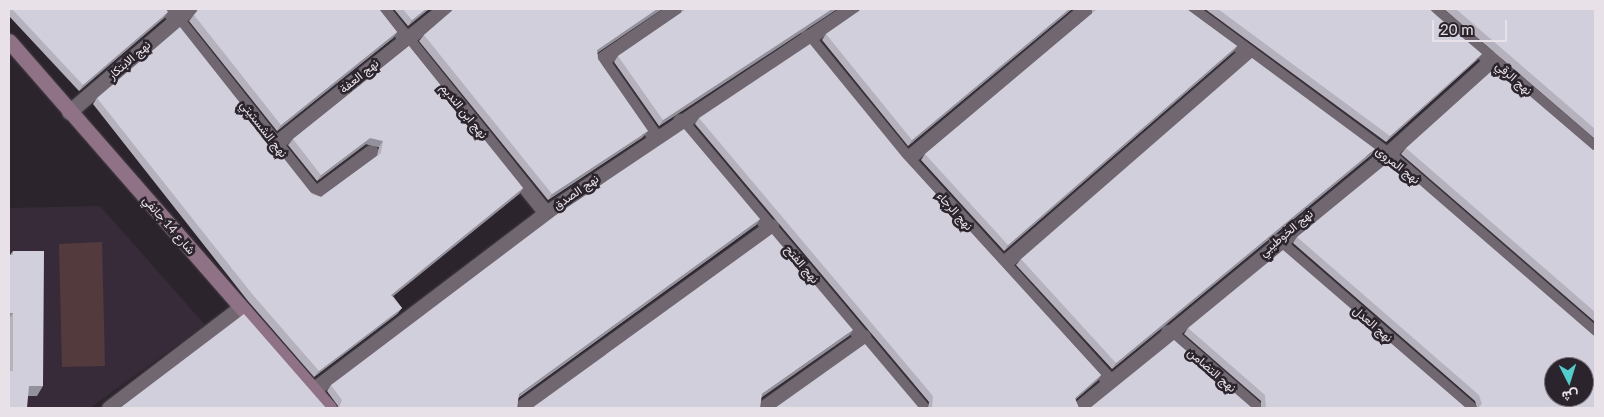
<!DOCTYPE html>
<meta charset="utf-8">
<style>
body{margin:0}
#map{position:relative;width:1604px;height:417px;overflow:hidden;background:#2c242d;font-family:Lato,Vazirmatn,sans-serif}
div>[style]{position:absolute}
.built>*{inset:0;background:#372b39}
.green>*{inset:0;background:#533a3c}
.roads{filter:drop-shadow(0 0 1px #474048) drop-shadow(0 0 1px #474048)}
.street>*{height:15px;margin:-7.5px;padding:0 7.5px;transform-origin:7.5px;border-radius:7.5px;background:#706771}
.secondary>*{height:15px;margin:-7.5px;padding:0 7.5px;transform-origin:7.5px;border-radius:7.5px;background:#8f7285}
.wall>*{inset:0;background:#b5b2be}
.shaded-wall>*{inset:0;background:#93919b}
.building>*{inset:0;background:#d2cfdd}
span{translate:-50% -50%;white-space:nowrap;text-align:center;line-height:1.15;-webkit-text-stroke:5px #2c242d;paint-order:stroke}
.street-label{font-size:12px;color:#e8e2e8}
.frame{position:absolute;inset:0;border:10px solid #e8e2e8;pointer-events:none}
.north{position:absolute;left:1544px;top:357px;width:50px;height:50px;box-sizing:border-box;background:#2c242d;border:1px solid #777078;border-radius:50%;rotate:175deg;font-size:14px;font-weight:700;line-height:20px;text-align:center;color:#e8e2e8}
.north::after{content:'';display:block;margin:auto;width:18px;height:22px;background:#53cdcb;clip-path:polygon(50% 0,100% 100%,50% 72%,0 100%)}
.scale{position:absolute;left:1432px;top:20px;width:75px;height:22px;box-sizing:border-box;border:2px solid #e8e2e8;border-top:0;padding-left:6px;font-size:15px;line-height:18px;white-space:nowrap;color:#e8e2e8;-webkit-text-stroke:4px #2c242d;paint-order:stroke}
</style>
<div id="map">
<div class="built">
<i style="clip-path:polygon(100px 206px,205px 325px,90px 408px,9px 408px,9px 208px)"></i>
</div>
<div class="green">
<i style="clip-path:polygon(102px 242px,105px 366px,62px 367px,59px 244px)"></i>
</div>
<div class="roads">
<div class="street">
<i style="left:168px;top:9px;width:236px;rotate:51.5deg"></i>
<i style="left:315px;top:194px;width:70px;rotate:-36.9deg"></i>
<i style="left:382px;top:9px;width:262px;rotate:51.2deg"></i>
<i style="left:1190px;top:9px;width:254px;rotate:36.5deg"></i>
<i style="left:1394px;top:160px;width:266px;rotate:40.9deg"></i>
<i style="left:1432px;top:9px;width:215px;rotate:40.7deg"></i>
<i style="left:807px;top:37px;width:158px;rotate:50.7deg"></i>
<i style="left:907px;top:159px;width:299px;rotate:47.6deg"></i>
<i style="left:69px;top:112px;width:158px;rotate:-40.6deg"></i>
<i style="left:680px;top:121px;width:375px;rotate:49.9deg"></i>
<i style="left:655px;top:137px;width:94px;rotate:-125deg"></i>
<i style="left:601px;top:60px;width:90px;rotate:-34.6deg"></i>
<i style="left:275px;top:144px;width:216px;rotate:-38.6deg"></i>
<i style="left:907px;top:159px;width:234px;rotate:-40deg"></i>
<i style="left:1276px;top:241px;width:255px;rotate:40.9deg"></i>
<i style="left:1003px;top:264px;width:322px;rotate:-41deg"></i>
<i style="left:1168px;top:332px;width:116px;rotate:41.1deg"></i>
<i style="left:313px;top:390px;width:293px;rotate:-37.2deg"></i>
<i style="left:546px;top:213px;width:367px;rotate:-33.8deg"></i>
<i style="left:109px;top:408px;width:166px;rotate:-37.4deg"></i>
<i style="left:520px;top:408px;width:310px;rotate:-35.9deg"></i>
<i style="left:763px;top:408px;width:123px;rotate:-35.4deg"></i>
<i style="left:1079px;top:408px;width:408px;rotate:-39.5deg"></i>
<i style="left:1394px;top:148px;width:133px;rotate:-42deg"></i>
</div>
<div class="secondary">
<i style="left:9px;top:41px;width:487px;rotate:48.9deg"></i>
</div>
</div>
<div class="wall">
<i style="clip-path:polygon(9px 9px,166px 9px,164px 18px,79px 91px,9px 16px)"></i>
<i style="clip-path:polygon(196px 9px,379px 9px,397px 32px,393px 38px,277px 131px,189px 21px,197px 11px)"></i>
<i style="clip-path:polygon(394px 9px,429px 9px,408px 26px)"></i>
<i style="clip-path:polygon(451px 9px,662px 9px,597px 53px,598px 59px,643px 137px,548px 200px,419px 41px,424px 35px,452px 11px)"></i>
<i style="clip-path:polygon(682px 9px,837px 9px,659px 126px,614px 62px,618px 56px,681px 13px)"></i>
<i style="clip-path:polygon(859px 9px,1072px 9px,908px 146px,822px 40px,826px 34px,859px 11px)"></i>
<i style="clip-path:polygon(1092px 9px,1188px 9px,1188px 10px,1237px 46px,1233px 52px,1004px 251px,921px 160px,925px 154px,1092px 14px)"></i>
<i style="clip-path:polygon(1205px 9px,1430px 9px,1477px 60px,1386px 142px)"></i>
<i style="clip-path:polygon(1444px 9px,1595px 9px,1595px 139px)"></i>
<i style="clip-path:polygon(409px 46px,523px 188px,519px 194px,393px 296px,402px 308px,397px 314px,314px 377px,248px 301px,93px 104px,97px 98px,321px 197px,377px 156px,379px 147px,366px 144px,317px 181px,288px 145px,293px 139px)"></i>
<i style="clip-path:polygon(699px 118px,904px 159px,1101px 375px,1097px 381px,1075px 400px,1079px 408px,928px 408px,929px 402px,695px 124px)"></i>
<i style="clip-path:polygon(1406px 148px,1595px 150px,1595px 322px,1401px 154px)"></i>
<i style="clip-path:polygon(1371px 155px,1112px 369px,1016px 265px,1021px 259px)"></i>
<i style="clip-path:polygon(760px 219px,756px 225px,518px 398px,517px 408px,520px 408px,337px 408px,338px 406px,327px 391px,331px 385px)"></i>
<i style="clip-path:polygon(1297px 237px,1593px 335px,1595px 408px,1477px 408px,1475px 401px,1293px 243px)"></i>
<i style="clip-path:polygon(13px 251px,37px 396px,28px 396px,9px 408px,9px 255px,10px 255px)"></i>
<i style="clip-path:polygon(1188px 328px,1466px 408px,1261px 408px,1261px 401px,1184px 334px)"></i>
</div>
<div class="shaded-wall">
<i style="clip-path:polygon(426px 9px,429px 9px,408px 26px,412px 20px)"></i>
<i style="clip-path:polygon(657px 9px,662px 9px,592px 56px,597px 50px)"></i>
<i style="clip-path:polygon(832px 9px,837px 9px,659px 126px,663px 120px)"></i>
<i style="clip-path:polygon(1069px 9px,1072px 9px,908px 146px,912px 140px)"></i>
<i style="clip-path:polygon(168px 12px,164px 18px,79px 91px,83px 85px)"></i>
<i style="clip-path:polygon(397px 32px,393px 38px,277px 131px,281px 125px)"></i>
<i style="clip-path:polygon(1237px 46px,1233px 52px,1004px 251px,1008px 245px)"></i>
<i style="clip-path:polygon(1482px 54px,1477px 60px,1386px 142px,1390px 136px)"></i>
<i style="clip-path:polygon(648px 131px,643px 137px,548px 200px,552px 194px)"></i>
<i style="clip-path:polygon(370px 138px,383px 141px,379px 147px,366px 144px,317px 181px,321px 175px)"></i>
<i style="clip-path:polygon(1375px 149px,1371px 155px,1112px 369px,1116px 363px)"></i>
<i style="clip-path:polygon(523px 188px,519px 194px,387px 301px,391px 295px)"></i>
<i style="clip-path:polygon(760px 219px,756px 225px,514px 400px,519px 394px)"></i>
<i style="clip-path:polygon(402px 308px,397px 314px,314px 377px,319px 371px)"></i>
<i style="clip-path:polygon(9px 313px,13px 313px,9px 319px)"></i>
<i style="clip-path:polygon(853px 330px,849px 336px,758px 400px,762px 394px)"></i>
<i style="clip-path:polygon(1101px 375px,1097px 381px,1070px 404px,1075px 398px)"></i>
<i style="clip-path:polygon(29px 386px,43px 386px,37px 396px,22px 396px)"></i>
</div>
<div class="building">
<i style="clip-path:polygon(12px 9px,166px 9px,168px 12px,83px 85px)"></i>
<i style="clip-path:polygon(199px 9px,379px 9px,397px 32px,281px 125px,194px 15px)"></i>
<i style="clip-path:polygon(403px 9px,426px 9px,412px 20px)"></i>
<i style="clip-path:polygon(454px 9px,657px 9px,597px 50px,598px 59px,648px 131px,552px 194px,424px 35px)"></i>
<i style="clip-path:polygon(685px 9px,832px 9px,663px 120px,618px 56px,685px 10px)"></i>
<i style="clip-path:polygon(862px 9px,1069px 9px,912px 140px,826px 34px)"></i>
<i style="clip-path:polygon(1096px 9px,1188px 9px,1188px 10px,1237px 46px,1008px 245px,925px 154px,1096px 10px)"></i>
<i style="clip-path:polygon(1218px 9px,1430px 9px,1430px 10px,1482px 54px,1390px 136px)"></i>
<i style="clip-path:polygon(1456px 9px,1595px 9px,1595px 129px)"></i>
<i style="clip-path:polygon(180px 27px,312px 194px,321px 197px,381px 153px,383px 141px,370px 138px,321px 175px,293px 139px,409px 46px,523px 188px,391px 295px,402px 308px,319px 371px,253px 295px,97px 98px)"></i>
<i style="clip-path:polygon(810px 44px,904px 159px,1101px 375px,1075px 398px,1079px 408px,932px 408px,933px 396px,699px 118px)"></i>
<i style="clip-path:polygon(1252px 58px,1375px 149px,1116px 363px,1021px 259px)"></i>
<i style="clip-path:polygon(1496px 67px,1593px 150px,1595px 150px,1595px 312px,1406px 148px)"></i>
<i style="clip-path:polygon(684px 129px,760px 219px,519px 394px,517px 408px,520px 408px,339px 408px,342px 400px,331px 385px,556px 215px)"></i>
<i style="clip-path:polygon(evenodd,1391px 160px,1593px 335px,1595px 336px,1595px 408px,1478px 408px,1482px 404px,1479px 395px,1297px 237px,1391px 160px,1554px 367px,1584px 367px,1584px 397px,1554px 397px,1554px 367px)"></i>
<i style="clip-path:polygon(772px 234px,853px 330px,762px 394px,760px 408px,763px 408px,532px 408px)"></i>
<i style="clip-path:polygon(1283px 250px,1466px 408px,1266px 408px,1265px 395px,1188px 328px)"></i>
<i style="clip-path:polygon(13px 251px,44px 251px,43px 386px,29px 386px,27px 408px,9px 408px,9px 371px,13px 371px,13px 313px,9px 313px,9px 255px,13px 255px)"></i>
<i style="clip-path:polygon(244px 314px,326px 408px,327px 408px,120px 408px)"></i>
<i style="clip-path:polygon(1174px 340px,1252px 408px,1090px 408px)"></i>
<i style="clip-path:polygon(865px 344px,919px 408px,921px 408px,775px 408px)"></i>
</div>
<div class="street-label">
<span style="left:129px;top:60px;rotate:-41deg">نهج الابتكار</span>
<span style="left:359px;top:76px;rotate:-39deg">نهج العفة</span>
<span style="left:1514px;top:78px;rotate:41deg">نهج الرقي</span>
<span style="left:464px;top:111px;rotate:51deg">نهج ابن النديم</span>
<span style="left:264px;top:129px;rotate:52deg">نهج الشستيتي</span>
<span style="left:1398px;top:165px;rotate:38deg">نهج المروى</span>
<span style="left:576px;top:192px;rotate:-35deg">نهج الصدق</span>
<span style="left:955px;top:211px;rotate:48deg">نهج الرجاء</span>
<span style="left:169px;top:225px;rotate:49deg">شارع 14 جانفي</span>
<span style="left:1286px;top:233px;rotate:-40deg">نهج الخوطيبي</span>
<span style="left:802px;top:264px;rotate:50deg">نهج الفتح</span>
<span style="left:1373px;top:324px;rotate:41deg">نهج العدل</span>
<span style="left:1212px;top:370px;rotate:41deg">نهج التضامن</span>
</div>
<div class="frame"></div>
<div class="north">ش</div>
<div class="scale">20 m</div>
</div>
